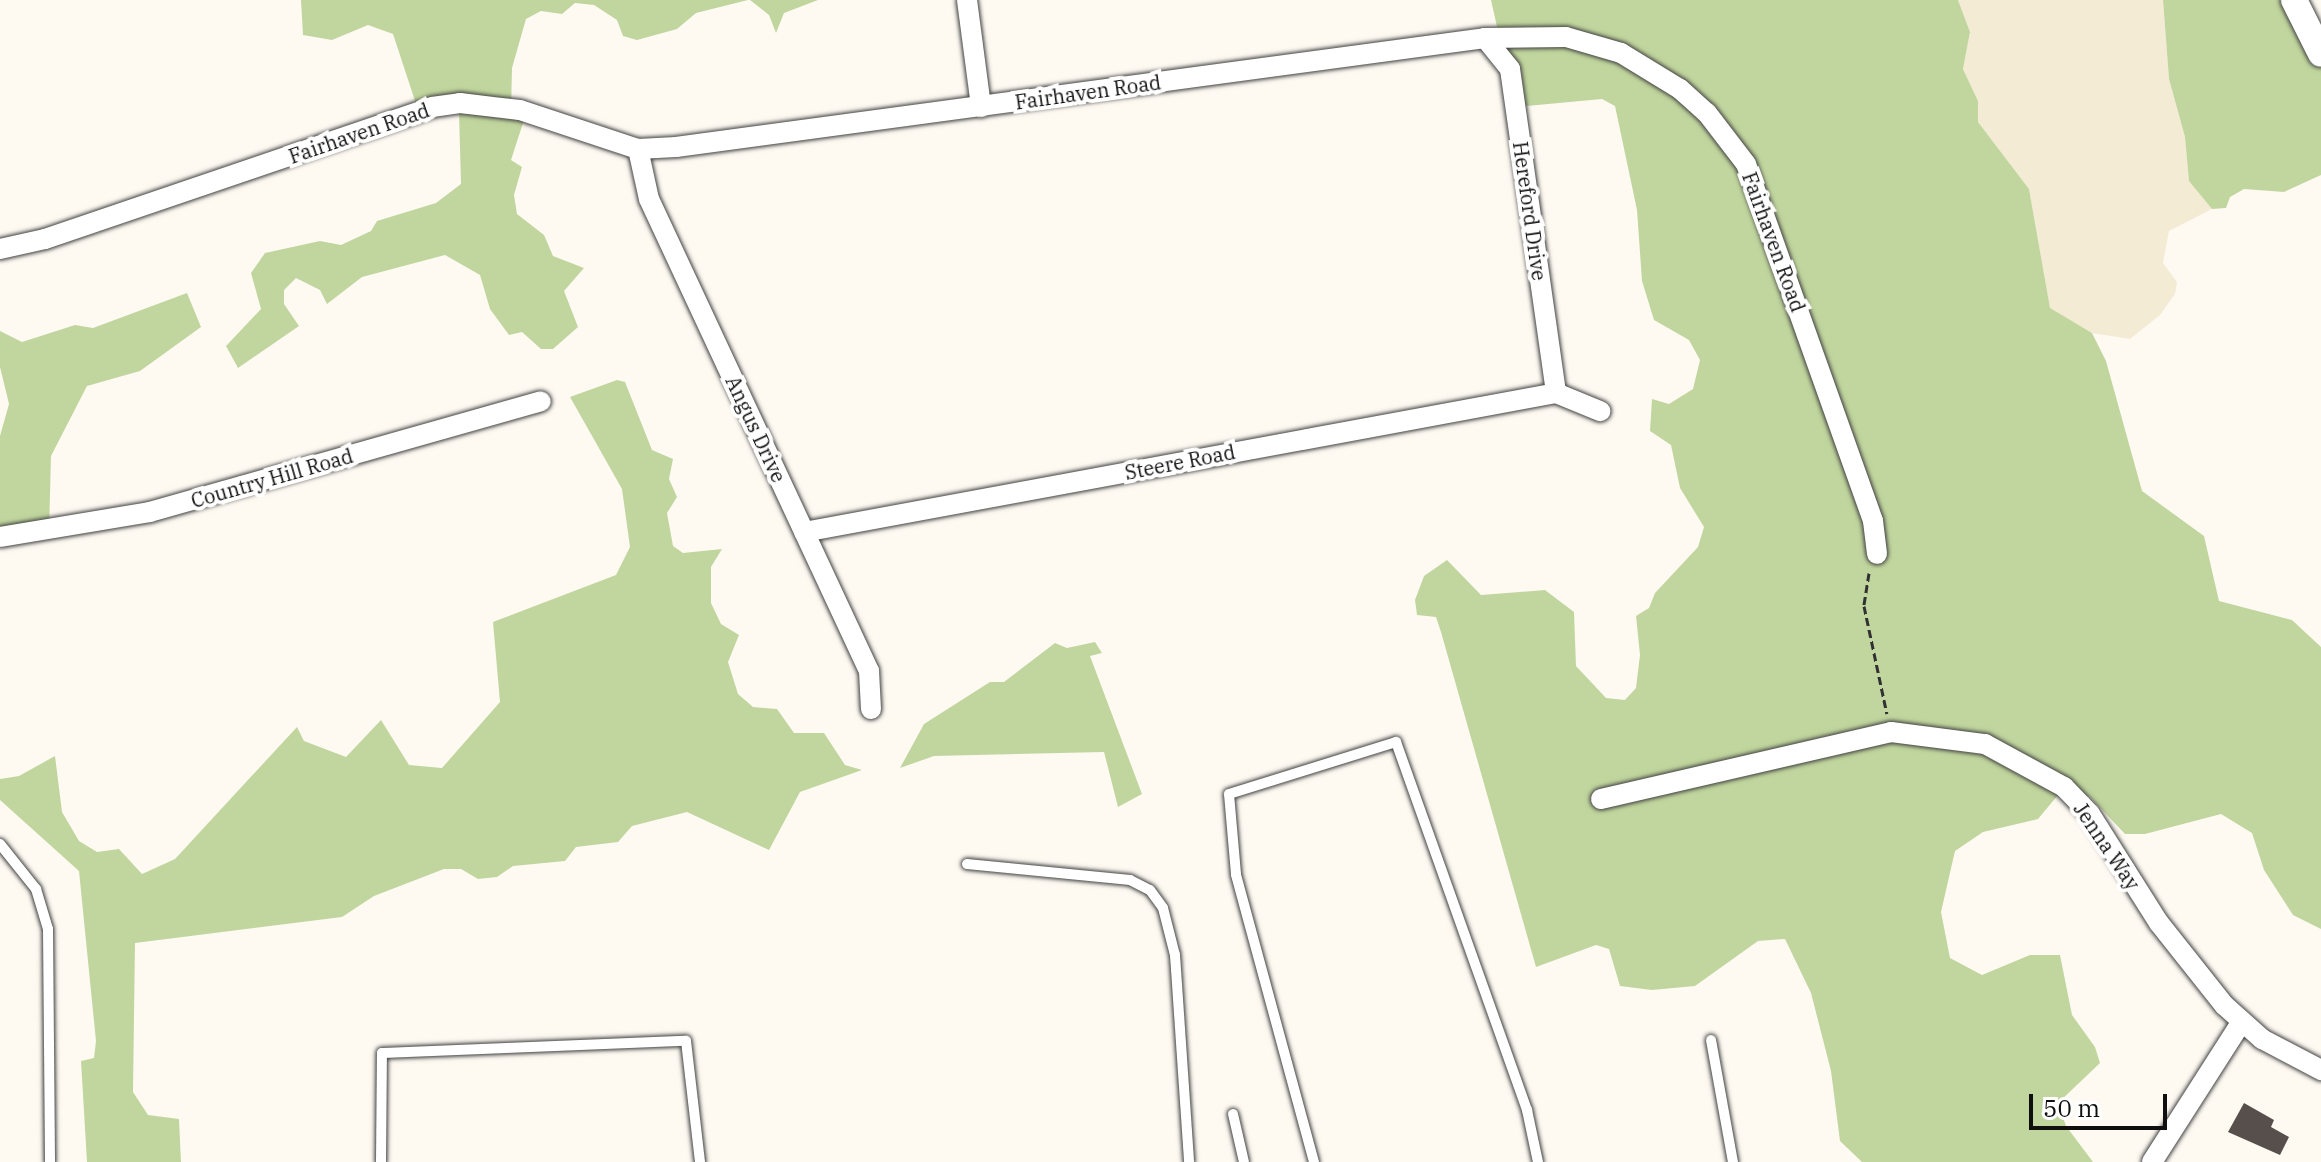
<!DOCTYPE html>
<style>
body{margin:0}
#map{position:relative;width:2321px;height:1162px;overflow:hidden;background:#fefaf2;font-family:"IBM Plex Serif",serif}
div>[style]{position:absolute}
.farmland>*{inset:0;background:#f3ebd4}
.forest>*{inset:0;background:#c1d69e}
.building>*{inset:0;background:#574f4c}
.path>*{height:3px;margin-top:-1.5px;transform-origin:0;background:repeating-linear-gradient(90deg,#313131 0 8px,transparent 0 12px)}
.roads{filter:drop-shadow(0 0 2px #424242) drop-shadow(0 0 2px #424242)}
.service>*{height:10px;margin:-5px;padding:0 5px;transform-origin:5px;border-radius:5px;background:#fff}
.minor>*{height:20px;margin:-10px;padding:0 10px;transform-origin:10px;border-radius:10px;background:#fff}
.tertiary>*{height:26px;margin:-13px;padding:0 13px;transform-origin:13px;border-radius:13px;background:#fff}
span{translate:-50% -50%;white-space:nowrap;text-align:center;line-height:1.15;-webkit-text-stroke:8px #fff;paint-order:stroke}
.street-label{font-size:20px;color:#0f0f0f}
.scale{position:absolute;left:2029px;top:1094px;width:138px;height:36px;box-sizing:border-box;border:4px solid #0f0f0f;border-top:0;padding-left:10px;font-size:24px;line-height:28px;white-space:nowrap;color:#0f0f0f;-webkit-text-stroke:6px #fff;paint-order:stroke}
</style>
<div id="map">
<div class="farmland">
<i style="clip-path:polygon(1958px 0,2163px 0,2169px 79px,2185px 137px,2189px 180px,2212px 209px,2169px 231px,2163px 263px,2177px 282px,2175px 294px,2160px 315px,2130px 339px,2092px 333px,2050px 309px,2029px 189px,1978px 122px,1978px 101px,1963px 69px,1970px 32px)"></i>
</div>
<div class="forest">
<i style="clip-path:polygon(301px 0,748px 0,696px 13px,677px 29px,637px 40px,623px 36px,617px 20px,594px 5px,575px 3px,562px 14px,541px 11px,526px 19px,512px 68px,511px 111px,524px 120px,511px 160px,522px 167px,514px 195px,517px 214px,544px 235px,553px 256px,584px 268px,564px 291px,578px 327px,553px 349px,541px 349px,522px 332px,509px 335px,490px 309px,480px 275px,445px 255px,362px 277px,327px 304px,320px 290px,296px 278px,284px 290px,284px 304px,299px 326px,238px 368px,226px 346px,261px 309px,251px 273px,265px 253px,320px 241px,341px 245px,371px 231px,377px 221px,436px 203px,461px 184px,459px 113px,455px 110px,420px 116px,393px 34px,368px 25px,332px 40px,303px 35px)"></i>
<i style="clip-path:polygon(750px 0,818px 0,784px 13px,776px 33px,769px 15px)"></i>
<i style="clip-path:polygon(1491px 0,1958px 0,1970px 32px,1963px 69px,1978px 101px,1978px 122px,2029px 189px,2050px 308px,2092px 333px,2106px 361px,2142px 491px,2204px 536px,2219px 601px,2292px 620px,2321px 647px,2321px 929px,2293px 915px,2264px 870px,2252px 833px,2221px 814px,2145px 834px,2125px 834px,2091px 798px,2068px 783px,2038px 819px,1983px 832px,1955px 851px,1941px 912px,1950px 958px,1982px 975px,2030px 955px,2060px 955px,2072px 1015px,2095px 1047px,2100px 1063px,2058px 1103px,2066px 1126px,2093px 1162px,1862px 1162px,1840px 1141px,1831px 1071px,1811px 993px,1785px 939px,1758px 941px,1695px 986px,1652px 990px,1620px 986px,1609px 949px,1596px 945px,1536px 967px,1441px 632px,1436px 617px,1417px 615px,1415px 600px,1424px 576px,1447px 560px,1481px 595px,1545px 590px,1574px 612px,1576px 666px,1606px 698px,1625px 700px,1636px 688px,1640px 655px,1636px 616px,1649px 608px,1655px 593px,1698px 547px,1704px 527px,1680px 488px,1671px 445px,1650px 431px,1652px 399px,1669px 404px,1693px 389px,1700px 360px,1689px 340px,1654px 320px,1642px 281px,1637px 210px,1615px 106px,1602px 99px,1515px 107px)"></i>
<i style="clip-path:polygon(2163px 0,2288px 0,2321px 59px,2321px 175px,2284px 192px,2244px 189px,2230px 197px,2226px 208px,2212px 209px,2189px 181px,2185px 137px,2169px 79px)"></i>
<i style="clip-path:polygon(187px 293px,201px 327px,140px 371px,87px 386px,51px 456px,49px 532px,0 543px,0 436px,9px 404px,0 367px,0 331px,22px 342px,75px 325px,93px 328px)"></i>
<i style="clip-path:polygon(617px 380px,625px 382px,652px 450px,673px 459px,669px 479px,677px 497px,667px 513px,673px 546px,683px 553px,722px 549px,711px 567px,711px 603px,721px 624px,739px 635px,728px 662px,738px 694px,753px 707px,777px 709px,794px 733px,824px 733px,845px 765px,862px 770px,800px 792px,769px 850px,687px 812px,632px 826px,618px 842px,576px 847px,565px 861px,513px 866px,497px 877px,478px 879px,461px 869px,444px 869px,374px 896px,342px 917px,135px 943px,133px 1092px,148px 1115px,179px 1119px,181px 1162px,87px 1162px,81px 1061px,94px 1058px,96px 1041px,79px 871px,0 800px,0 779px,19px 776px,55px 756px,62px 812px,79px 841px,97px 852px,119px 849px,142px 874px,175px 859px,297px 727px,304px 741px,346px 757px,381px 720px,409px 765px,442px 768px,500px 702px,493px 622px,616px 575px,630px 547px,622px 489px,570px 397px)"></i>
<i style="clip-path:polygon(1095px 642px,1102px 653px,1090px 656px,1142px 794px,1118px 807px,1104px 752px,934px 756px,900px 768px,924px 724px,990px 682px,1004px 682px,1055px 643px,1067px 648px)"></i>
</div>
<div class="building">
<i style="clip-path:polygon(2244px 1103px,2274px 1120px,2271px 1127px,2289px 1137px,2280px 1155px,2228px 1132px)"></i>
</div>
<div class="path">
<i style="left:1869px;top:573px;width:33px;rotate:99deg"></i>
<i style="left:1864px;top:606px;width:110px;rotate:78deg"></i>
</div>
<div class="roads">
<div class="service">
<i style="left:0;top:844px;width:58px;rotate:51.3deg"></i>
<i style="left:36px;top:889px;width:42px;rotate:73.3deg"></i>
<i style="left:48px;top:929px;width:233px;rotate:89.5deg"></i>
<i style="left:967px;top:864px;width:164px;rotate:5.6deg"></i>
<i style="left:1130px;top:880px;width:22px;rotate:27deg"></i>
<i style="left:1150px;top:890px;width:22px;rotate:54deg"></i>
<i style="left:1163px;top:908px;width:49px;rotate:75.7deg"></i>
<i style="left:1175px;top:955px;width:207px;rotate:86.1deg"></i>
<i style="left:1711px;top:1040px;width:124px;rotate:79.8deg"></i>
<i style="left:1233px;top:1114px;width:49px;rotate:77.1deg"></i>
<i style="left:381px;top:1162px;width:109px;rotate:-89.5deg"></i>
<i style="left:382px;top:1053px;width:304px;rotate:-2.3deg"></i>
<i style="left:686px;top:1041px;width:122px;rotate:83.4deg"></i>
<i style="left:1314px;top:1162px;width:298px;rotate:-105.2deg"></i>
<i style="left:1236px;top:874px;width:80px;rotate:-95deg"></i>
<i style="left:1229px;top:794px;width:175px;rotate:-17.3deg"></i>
<i style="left:1396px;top:742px;width:391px;rotate:70.4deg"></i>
<i style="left:1527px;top:1110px;width:53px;rotate:78.1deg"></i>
</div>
<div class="minor">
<i style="left:967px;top:0;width:108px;rotate:82.5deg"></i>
<i style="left:1485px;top:38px;width:40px;rotate:51deg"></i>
<i style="left:1510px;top:69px;width:327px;rotate:81.9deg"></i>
<i style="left:638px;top:149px;width:51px;rotate:77.6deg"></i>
<i style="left:649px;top:199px;width:521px;rotate:65.01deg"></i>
<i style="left:869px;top:671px;width:38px;rotate:87deg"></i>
<i style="left:0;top:249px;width:46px;rotate:-12.5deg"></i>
<i style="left:45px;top:239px;width:409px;rotate:-18.8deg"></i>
<i style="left:432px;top:107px;width:28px;rotate:-8deg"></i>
<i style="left:460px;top:103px;width:60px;rotate:6.7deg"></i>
<i style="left:520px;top:110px;width:124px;rotate:18.3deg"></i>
<i style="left:638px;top:149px;width:38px;rotate:-3deg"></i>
<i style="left:676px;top:147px;width:816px;rotate:-7.67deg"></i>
<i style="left:1485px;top:38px;width:81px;rotate:-0.7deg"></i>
<i style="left:1566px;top:37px;width:57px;rotate:16.2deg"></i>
<i style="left:1621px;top:53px;width:69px;rotate:31.4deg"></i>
<i style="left:1680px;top:89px;width:36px;rotate:42deg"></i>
<i style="left:1707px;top:113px;width:64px;rotate:52.6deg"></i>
<i style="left:1746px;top:164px;width:379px;rotate:70.4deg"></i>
<i style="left:1873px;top:521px;width:33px;rotate:83deg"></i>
<i style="left:1556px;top:393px;width:48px;rotate:22.2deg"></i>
<i style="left:804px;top:532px;width:765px;rotate:-10.47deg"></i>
<i style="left:0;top:537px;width:152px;rotate:-9.5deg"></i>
<i style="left:150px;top:512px;width:406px;rotate:-15.8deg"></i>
<i style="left:1601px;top:799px;width:298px;rotate:-13deg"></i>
<i style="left:1891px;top:732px;width:95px;rotate:7.3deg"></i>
<i style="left:1985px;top:744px;width:90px;rotate:28.6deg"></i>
<i style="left:2064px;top:787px;width:37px;rotate:46deg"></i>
<i style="left:2090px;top:814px;width:129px;rotate:57.7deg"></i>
<i style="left:2159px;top:923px;width:105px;rotate:51.6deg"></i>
<i style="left:2224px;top:1005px;width:51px;rotate:41.8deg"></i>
<i style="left:2262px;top:1039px;width:67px;rotate:27.7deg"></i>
<i style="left:2152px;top:1162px;width:165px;rotate:-57.4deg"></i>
</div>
<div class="tertiary">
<i style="left:2294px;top:0;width:60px;rotate:63.4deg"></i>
</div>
</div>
<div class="street-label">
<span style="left:1088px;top:92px;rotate:-8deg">Fairhaven Road</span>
<span style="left:359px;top:133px;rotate:-19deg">Fairhaven Road</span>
<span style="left:1530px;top:211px;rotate:82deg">Hereford Drive</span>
<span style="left:1774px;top:242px;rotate:70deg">Fairhaven Road</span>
<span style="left:756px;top:429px;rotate:65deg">Angus Drive</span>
<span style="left:1180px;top:462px;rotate:-11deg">Steere Road</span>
<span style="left:272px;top:478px;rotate:-16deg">Country Hill Road</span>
<span style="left:2107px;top:846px;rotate:56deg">Jenna Way</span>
</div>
<div class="scale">50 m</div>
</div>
